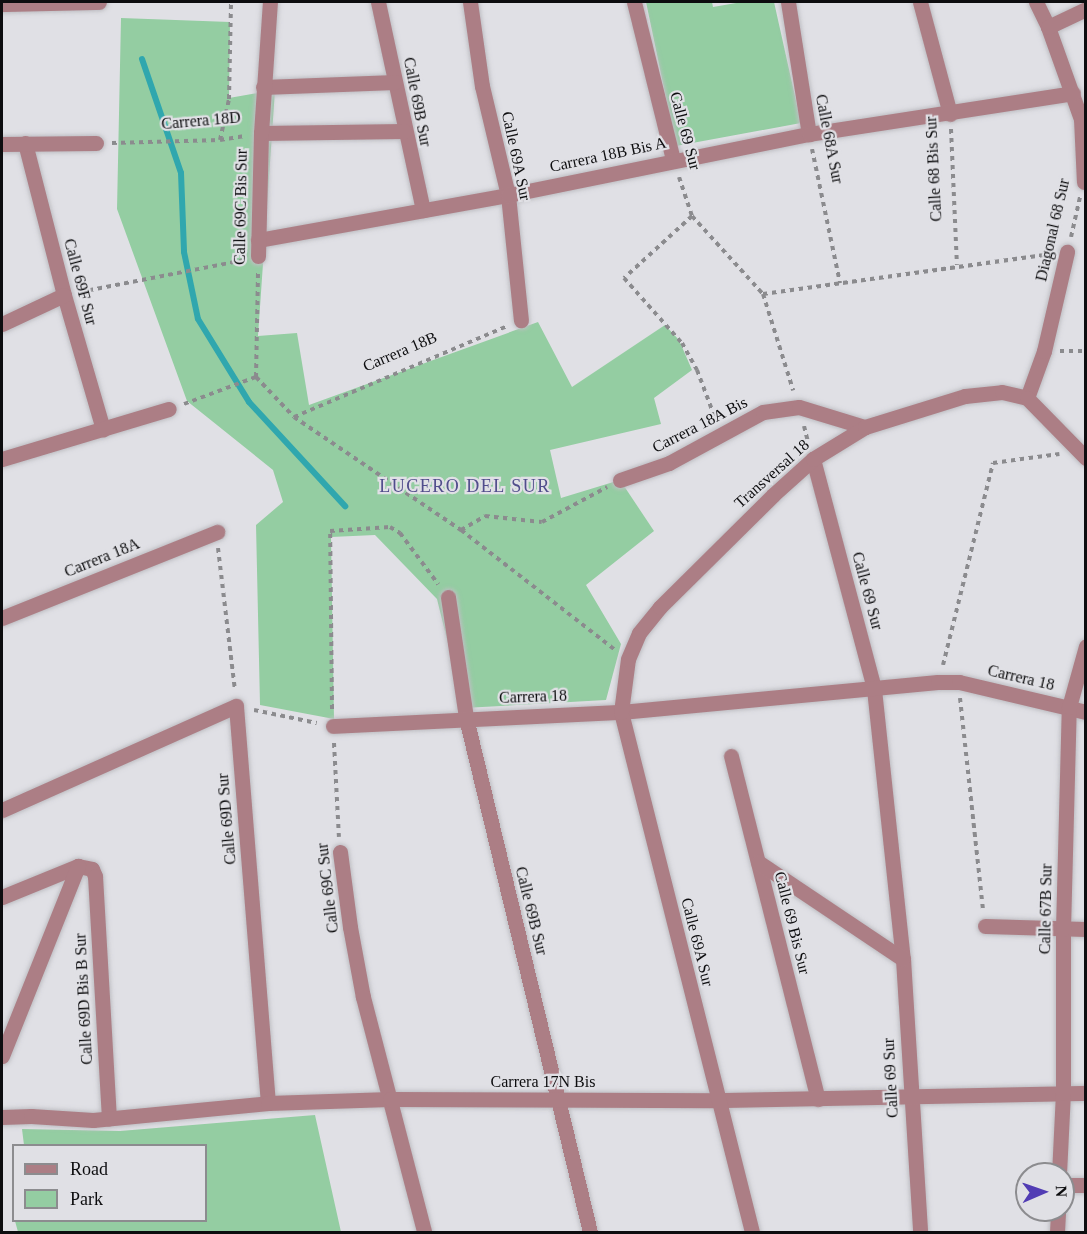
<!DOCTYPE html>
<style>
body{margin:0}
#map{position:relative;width:1087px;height:1234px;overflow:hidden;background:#e0e0e5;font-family:Georgia,serif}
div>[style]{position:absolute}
.green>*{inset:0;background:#94cda2}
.stream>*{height:6px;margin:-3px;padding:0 3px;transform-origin:3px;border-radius:3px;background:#30a7ae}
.path>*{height:4px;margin-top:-2px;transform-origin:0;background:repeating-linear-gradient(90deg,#8b8b8e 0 4.5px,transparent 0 9px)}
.roads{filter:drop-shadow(0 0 2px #bebec3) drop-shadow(0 0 2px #bebec3)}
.minor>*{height:15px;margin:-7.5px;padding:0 7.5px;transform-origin:7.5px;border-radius:7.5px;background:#ac7e85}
span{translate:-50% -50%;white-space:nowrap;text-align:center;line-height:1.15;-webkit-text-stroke:4.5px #e0e0e5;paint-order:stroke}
.street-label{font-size:16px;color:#0d0d0f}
.neighbourhood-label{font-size:18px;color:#514d8c;letter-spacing:1.5px}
.frame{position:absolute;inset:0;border:3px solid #0d0d0f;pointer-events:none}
.legend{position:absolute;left:12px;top:1144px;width:195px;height:78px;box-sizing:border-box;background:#e0e0e5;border:2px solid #8c8c8f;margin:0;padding:8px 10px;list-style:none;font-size:18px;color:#0d0d0f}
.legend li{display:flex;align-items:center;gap:12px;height:30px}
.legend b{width:30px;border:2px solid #8c8c8f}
.north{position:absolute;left:1015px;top:1162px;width:60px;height:60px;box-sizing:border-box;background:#e0e0e5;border:2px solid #8c8c8f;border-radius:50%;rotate:88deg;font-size:16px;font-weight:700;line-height:24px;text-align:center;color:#0d0d0f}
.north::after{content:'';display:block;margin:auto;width:21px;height:27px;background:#513cb4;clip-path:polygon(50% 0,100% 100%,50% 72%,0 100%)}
</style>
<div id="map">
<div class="green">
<i style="clip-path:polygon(646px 2px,712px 2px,713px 7px,742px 2px,774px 2px,801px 123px,676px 146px)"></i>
<i style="clip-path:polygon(121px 18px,230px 22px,229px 98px,275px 90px,258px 336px,297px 333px,309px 405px,538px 322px,572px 387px,665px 325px,679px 340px,692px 370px,654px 398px,661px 424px,550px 450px,561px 498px,620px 480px,654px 531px,586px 585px,621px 644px,606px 700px,464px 708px,437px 599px,375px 535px,331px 537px,334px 719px,260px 705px,256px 525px,283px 502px,273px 470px,187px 401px,117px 209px)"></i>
<i style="clip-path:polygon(315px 1115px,341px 1232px,18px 1232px,15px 1221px,206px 1220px,206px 1146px,24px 1145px,22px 1129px,120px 1131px)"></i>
</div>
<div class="stream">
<i style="left:142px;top:59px;width:120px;rotate:71.1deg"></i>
<i style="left:181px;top:173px;width:79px;rotate:87.8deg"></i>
<i style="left:184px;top:252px;width:68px;rotate:78.2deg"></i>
<i style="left:198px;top:319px;width:97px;rotate:58.4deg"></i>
<i style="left:249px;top:402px;width:142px;rotate:47.3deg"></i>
</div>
<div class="path">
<i style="left:951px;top:129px;width:136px;rotate:87.5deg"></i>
<i style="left:220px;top:140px;width:42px;rotate:-77.6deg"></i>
<i style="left:229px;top:99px;width:97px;rotate:-88.8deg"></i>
<i style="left:112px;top:143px;width:108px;rotate:-1.6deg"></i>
<i style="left:220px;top:140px;width:25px;rotate:-9deg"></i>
<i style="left:812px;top:149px;width:137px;rotate:78.2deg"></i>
<i style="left:679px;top:177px;width:41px;rotate:71.6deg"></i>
<i style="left:692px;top:216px;width:105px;rotate:47.7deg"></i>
<i style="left:763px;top:294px;width:101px;rotate:72.6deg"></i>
<i style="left:692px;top:216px;width:92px;rotate:137.6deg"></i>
<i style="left:624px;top:278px;width:87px;rotate:48.3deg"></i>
<i style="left:682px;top:343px;width:31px;rotate:61deg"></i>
<i style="left:697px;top:370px;width:51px;rotate:69.4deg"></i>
<i style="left:1071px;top:237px;width:41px;rotate:-77.3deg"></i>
<i style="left:80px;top:292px;width:167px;rotate:-11deg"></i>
<i style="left:763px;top:294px;width:291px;rotate:-7.9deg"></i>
<i style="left:1060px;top:351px;width:26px"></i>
<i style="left:256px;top:377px;width:55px;rotate:46.5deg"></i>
<i style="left:294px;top:417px;width:202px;rotate:34.1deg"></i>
<i style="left:461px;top:530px;width:195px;rotate:37.9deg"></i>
<i style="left:256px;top:377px;width:104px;rotate:-88.9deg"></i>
<i style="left:184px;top:404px;width:77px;rotate:-20.6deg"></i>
<i style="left:294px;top:417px;width:232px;rotate:-23.1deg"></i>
<i style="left:804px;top:426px;width:16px;rotate:76deg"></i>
<i style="left:461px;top:530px;width:28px;rotate:-30deg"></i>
<i style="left:485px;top:516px;width:57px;rotate:6deg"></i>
<i style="left:542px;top:522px;width:74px;rotate:-28.3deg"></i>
<i style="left:218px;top:548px;width:143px;rotate:83.2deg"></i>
<i style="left:943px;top:665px;width:208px;rotate:-76.1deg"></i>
<i style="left:993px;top:463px;width:67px;rotate:-7.8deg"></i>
<i style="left:960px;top:698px;width:214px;rotate:83.8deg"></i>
<i style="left:332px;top:709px;width:178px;rotate:-90.6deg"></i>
<i style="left:330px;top:531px;width:60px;rotate:-3.8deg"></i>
<i style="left:390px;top:527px;width:12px;rotate:31deg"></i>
<i style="left:400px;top:533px;width:64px;rotate:53.3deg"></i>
<i style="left:254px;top:710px;width:64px;rotate:11.7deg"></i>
<i style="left:334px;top:743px;width:94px;rotate:87deg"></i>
</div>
<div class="roads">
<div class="minor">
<i style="left:378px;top:2px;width:213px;rotate:77.8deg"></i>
<i style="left:470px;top:2px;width:85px;rotate:81.9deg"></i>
<i style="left:482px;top:86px;width:112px;rotate:76.6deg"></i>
<i style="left:508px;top:195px;width:126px;rotate:84.1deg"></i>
<i style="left:634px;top:2px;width:163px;rotate:76.1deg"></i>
<i style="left:788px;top:2px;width:134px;rotate:81deg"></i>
<i style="left:920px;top:2px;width:116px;rotate:75deg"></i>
<i style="left:1036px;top:2px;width:28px;rotate:64deg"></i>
<i style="left:1048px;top:27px;width:98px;rotate:70.3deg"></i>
<i style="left:1081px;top:119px;width:63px;rotate:87.3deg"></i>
<i style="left:2px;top:4px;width:97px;rotate:-1.2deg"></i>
<i style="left:1048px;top:27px;width:42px;rotate:-25.3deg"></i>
<i style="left:263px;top:87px;width:132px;rotate:-2.2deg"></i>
<i style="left:261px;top:133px;width:143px;rotate:-0.8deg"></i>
<i style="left:25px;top:143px;width:157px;rotate:75.6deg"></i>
<i style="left:64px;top:295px;width:140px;rotate:73.8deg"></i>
<i style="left:2px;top:144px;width:94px;rotate:-0.6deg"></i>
<i style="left:258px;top:240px;width:254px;rotate:-10.2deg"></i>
<i style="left:508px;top:195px;width:307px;rotate:-11.5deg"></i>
<i style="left:809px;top:134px;width:267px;rotate:-8.8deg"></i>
<i style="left:258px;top:256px;width:123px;rotate:-88.6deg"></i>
<i style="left:261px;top:133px;width:131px;rotate:-86.1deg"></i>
<i style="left:2px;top:324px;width:68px;rotate:-25.1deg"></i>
<i style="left:1027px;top:398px;width:50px;rotate:-70.1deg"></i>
<i style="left:1044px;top:351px;width:102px;rotate:-76.9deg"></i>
<i style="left:2px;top:459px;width:174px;rotate:-16.7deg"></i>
<i style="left:813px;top:459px;width:238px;rotate:75.1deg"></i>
<i style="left:874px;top:689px;width:272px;rotate:83.9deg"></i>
<i style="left:903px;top:959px;width:274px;rotate:86.4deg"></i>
<i style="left:620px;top:480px;width:52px;rotate:-19.1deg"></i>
<i style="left:669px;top:463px;width:107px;rotate:-28.5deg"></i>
<i style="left:763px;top:412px;width:36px;rotate:-8deg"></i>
<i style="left:799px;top:407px;width:69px;rotate:16.9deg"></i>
<i style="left:448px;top:597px;width:122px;rotate:81.5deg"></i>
<i style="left:466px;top:718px;width:529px;rotate:76.44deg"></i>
<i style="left:2px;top:618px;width:232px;rotate:-21.8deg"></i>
<i style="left:333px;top:726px;width:288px;rotate:-2.8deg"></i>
<i style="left:621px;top:712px;width:318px;rotate:-5.4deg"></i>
<i style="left:938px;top:682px;width:21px"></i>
<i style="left:959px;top:682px;width:130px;rotate:13.3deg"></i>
<i style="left:731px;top:756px;width:354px;rotate:75.8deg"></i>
<i style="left:2px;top:810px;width:256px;rotate:-24deg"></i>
<i style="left:236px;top:706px;width:398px;rotate:85.4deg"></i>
<i style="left:340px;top:852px;width:76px;rotate:82.4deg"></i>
<i style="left:350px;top:927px;width:71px;rotate:79.5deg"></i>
<i style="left:363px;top:997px;width:243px;rotate:75.4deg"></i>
<i style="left:758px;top:862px;width:174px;rotate:33.8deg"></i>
<i style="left:2px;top:897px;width:82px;rotate:-22.2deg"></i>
<i style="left:78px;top:866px;width:14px;rotate:12deg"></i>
<i style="left:92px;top:869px;width:8px;rotate:67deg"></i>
<i style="left:95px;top:876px;width:243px;rotate:86.7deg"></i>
<i style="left:985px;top:926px;width:101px;rotate:1.7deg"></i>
<i style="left:2px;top:1056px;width:205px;rotate:-68.2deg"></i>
<i style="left:2px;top:1117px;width:29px;rotate:-2deg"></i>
<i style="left:31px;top:1116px;width:62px;rotate:3.7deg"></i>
<i style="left:93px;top:1120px;width:176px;rotate:-5.5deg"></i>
<i style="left:268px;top:1103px;width:122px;rotate:-1.9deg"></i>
<i style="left:390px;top:1099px;width:329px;rotate:0.2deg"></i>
<i style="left:719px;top:1100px;width:367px;rotate:-1.1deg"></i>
<i style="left:1059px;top:1174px;width:81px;rotate:-87.2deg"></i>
<i style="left:1063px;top:1093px;width:164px;rotate:-90deg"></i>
<i style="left:1063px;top:929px;width:222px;rotate:-88.5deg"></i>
<i style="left:1069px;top:707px;width:63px;rotate:-74.4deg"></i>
<i style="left:1063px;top:1185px;width:23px"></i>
<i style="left:752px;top:1232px;width:536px;rotate:-104.14deg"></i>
<i style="left:621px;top:712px;width:53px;rotate:-82.5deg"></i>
<i style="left:628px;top:659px;width:28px;rotate:-67deg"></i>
<i style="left:639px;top:633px;width:33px;rotate:-51deg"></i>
<i style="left:660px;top:607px;width:159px;rotate:-44.7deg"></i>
<i style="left:773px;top:495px;width:54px;rotate:-42deg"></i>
<i style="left:813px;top:459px;width:61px;rotate:-31.6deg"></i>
<i style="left:865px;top:427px;width:105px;rotate:-17.2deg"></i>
<i style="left:965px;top:396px;width:37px;rotate:-6deg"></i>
<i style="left:1002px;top:392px;width:26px;rotate:13deg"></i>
<i style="left:1027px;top:398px;width:84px;rotate:45.5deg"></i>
<i style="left:1057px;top:1232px;width:22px;rotate:-87deg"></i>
</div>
</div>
<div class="street-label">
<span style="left:417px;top:102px;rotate:79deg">Calle 69B Sur</span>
<span style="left:201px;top:121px;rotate:-5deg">Carrera 18D</span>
<span style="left:685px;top:131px;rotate:75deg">Calle 69 Sur</span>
<span style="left:829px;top:139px;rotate:79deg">Calle 68A Sur</span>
<span style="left:608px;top:155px;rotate:-12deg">Carrera 18B Bis A</span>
<span style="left:516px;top:156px;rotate:78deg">Calle 69A Sur</span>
<span style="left:934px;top:169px;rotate:-93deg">Calle 68 Bis Sur</span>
<span style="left:241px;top:207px;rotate:-89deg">Calle 69C Bis Sur</span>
<span style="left:1053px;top:230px;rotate:-77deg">Diagonal 68 Sur</span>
<span style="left:80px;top:282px;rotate:75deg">Calle 69F Sur</span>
<span style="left:400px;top:352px;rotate:-23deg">Carrera 18B</span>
<span style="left:700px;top:425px;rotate:-27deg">Carrera 18A Bis</span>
<span style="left:772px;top:474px;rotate:-42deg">Transversal 18</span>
<span style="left:102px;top:558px;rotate:-22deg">Carrera 18A</span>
<span style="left:867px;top:591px;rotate:75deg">Calle 69 Sur</span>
<span style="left:1021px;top:678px;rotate:13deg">Carrera 18</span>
<span style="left:533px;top:697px;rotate:-2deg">Carrera 18</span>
<span style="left:227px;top:819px;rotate:-95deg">Calle 69D Sur</span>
<span style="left:328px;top:888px;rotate:-97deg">Calle 69C Sur</span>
<span style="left:1046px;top:909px;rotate:-89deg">Calle 67B Sur</span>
<span style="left:531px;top:911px;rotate:76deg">Calle 69B Sur</span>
<span style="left:792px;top:923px;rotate:76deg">Calle 69 Bis Sur</span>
<span style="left:697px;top:942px;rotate:76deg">Calle 69A Sur</span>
<span style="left:84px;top:999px;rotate:-93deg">Calle 69D Bis B Sur</span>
<span style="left:891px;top:1078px;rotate:-93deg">Calle 69 Sur</span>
<span style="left:543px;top:1082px">Carrera 17N Bis</span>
</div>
<div class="neighbourhood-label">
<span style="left:465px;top:486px">LUCERO DEL SUR</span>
</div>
<div class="frame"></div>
<ul class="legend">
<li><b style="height:8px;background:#ac7e85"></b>Road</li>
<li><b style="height:16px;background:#94cda2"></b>Park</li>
</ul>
<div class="north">N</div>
</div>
